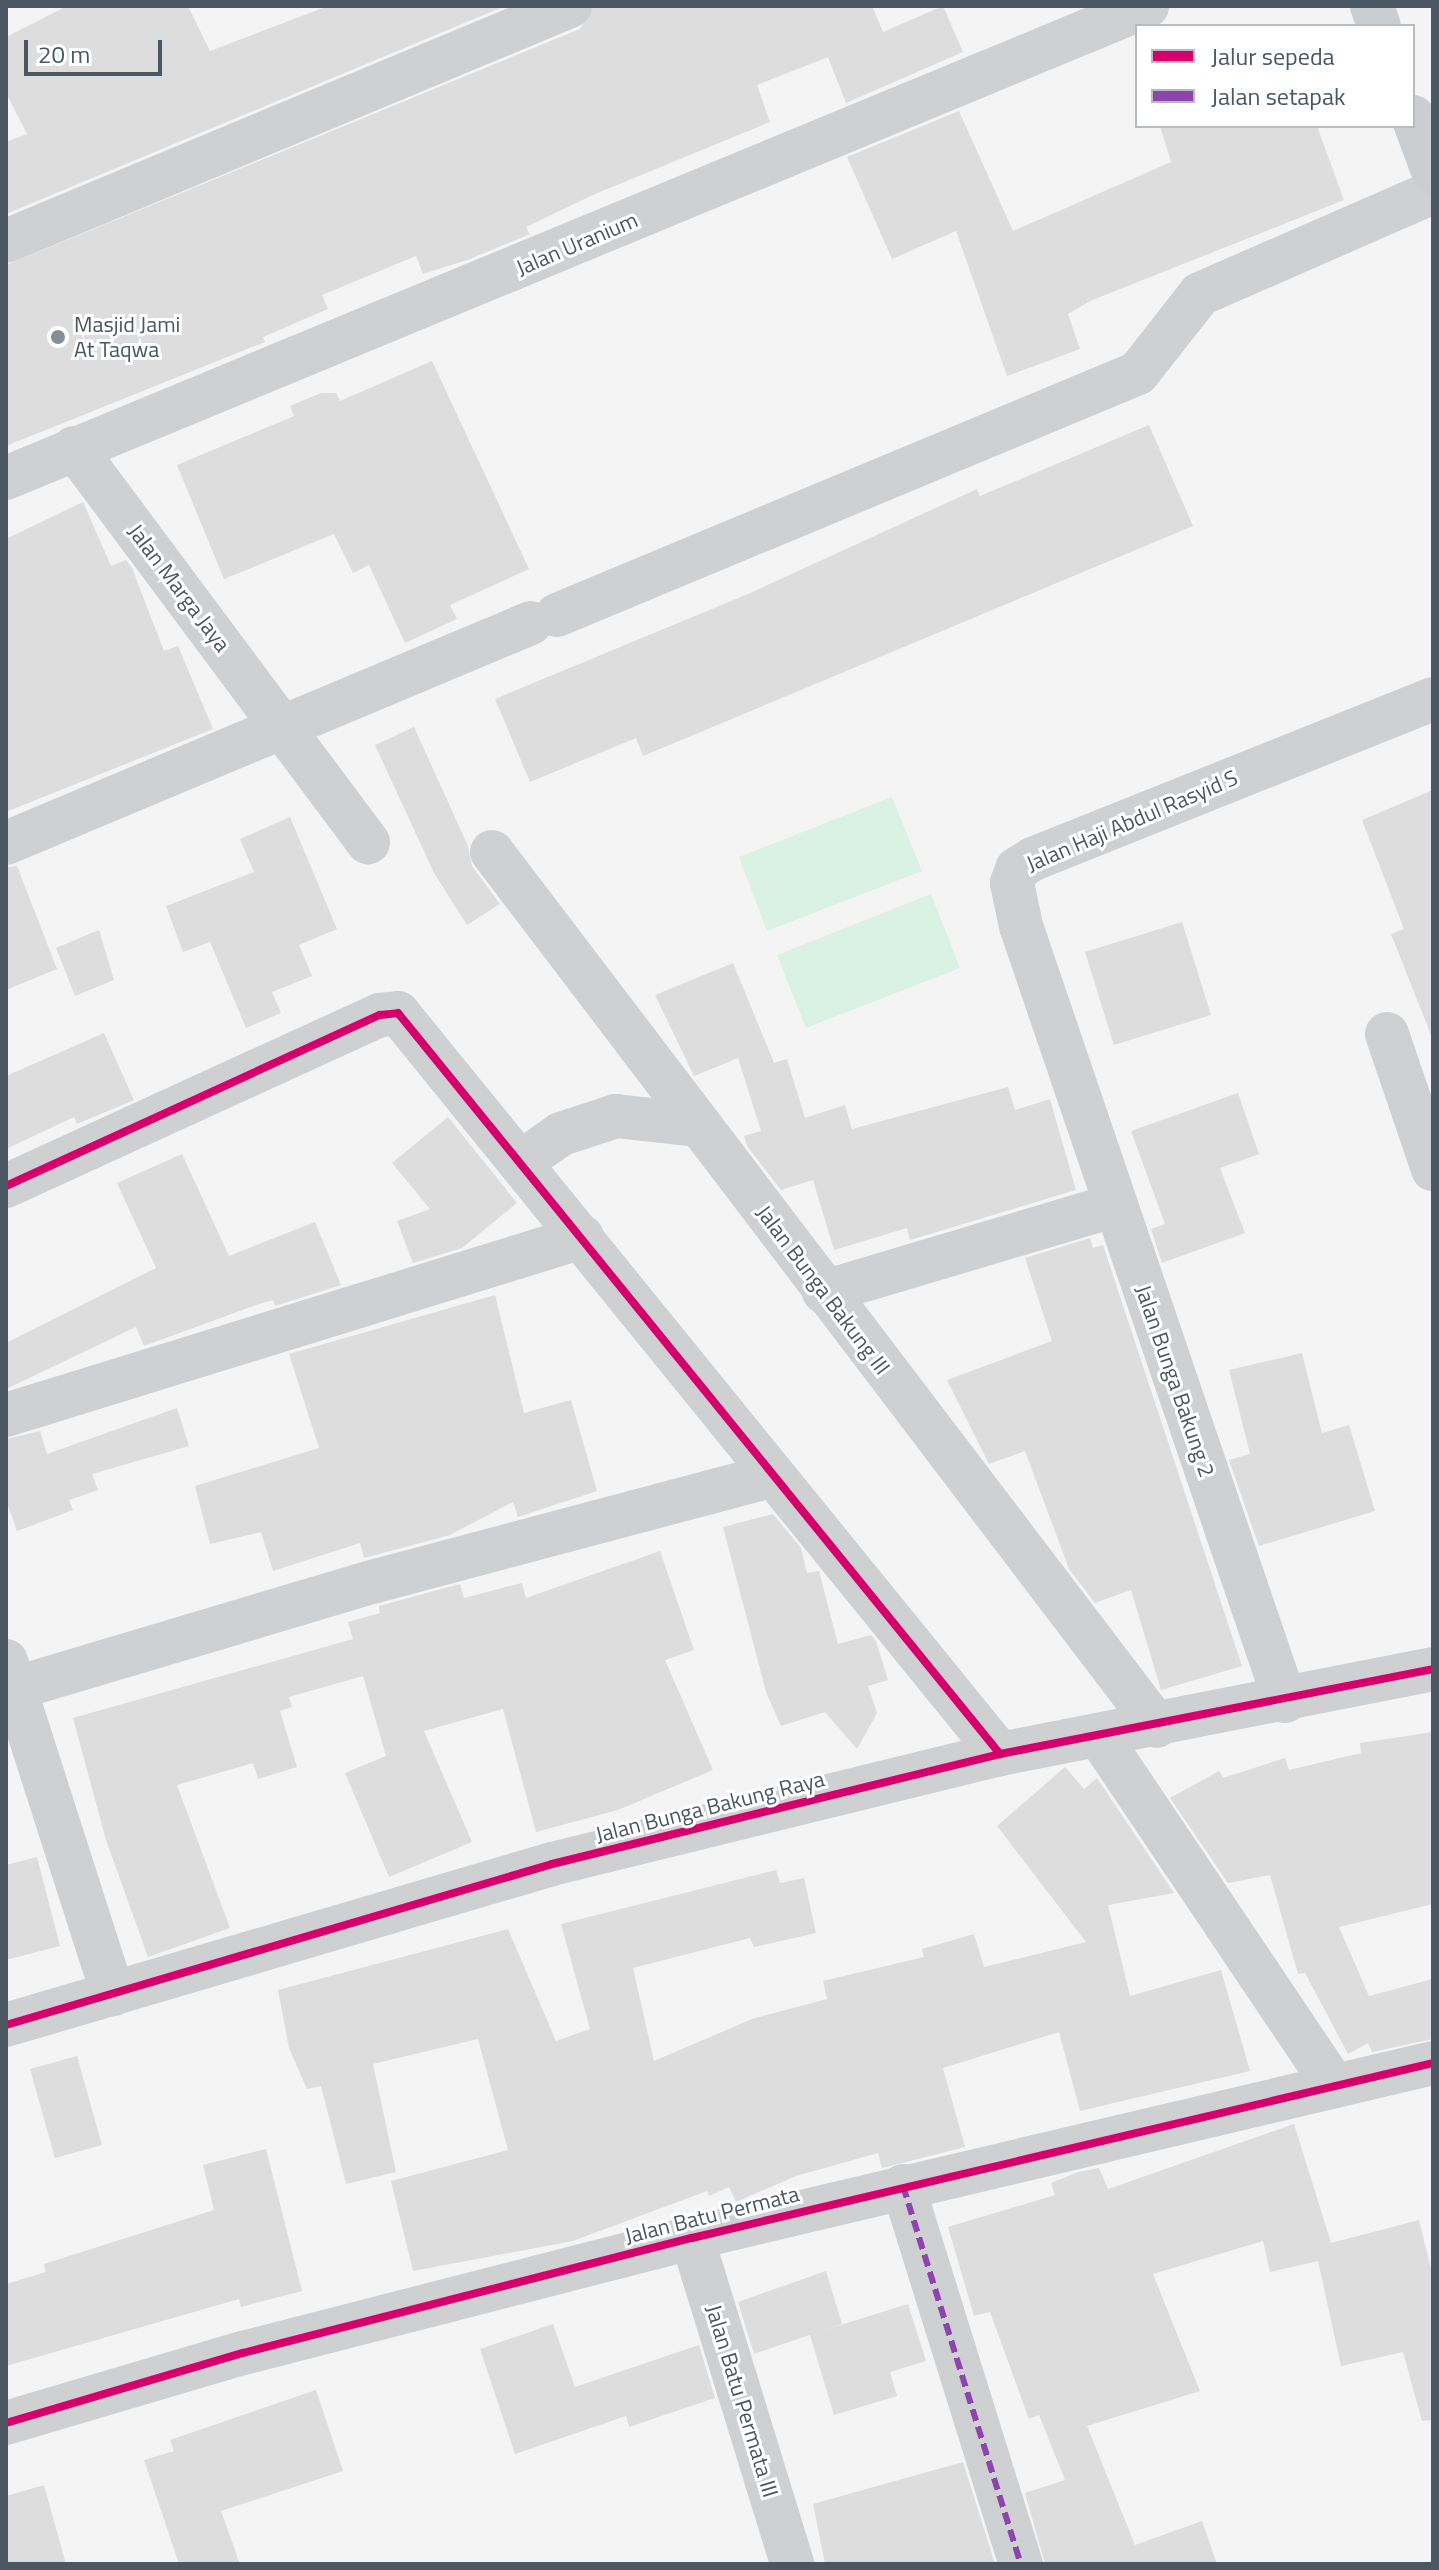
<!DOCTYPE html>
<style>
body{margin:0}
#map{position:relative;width:1439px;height:2570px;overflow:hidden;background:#f4f4f4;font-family:"Titillium Web",sans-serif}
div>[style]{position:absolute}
.green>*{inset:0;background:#d9f2e3}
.building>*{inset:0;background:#ddddde}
.street>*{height:44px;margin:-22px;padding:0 22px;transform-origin:22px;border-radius:22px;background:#ced0d2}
.primary>*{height:44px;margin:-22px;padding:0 22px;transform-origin:22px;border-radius:22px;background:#caced1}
.quiet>*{height:6px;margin-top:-3px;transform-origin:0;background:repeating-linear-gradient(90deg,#8e44ad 0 12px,transparent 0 18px)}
.cycleway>*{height:8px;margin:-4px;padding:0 4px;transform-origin:4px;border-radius:4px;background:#d6006c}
.dots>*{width:22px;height:22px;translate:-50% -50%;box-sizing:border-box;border:4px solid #fff;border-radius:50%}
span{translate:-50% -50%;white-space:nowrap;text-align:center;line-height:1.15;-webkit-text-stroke:6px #fff;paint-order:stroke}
.street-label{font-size:22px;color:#4a5661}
.poi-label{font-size:22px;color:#4a5661}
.left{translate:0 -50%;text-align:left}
.frame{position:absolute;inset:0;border:8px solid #4a5661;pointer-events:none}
.legend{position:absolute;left:1135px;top:24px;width:280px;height:104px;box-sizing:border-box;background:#fff;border:2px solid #b7bbc0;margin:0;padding:10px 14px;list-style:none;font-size:24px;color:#4a5661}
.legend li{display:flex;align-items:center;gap:16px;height:40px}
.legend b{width:40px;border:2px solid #b7bbc0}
.scale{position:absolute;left:24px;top:40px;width:138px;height:36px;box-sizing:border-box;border:4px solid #4a5661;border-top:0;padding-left:10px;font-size:24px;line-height:28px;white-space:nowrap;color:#4a5661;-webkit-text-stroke:6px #fff;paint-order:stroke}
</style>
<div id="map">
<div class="green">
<i style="clip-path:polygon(892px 797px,922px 871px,767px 931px,739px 857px)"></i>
<i style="clip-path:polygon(931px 894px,960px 968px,806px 1028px,777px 955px)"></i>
</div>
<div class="building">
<i style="clip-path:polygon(67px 6px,188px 6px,210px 51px,328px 6px,505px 6px,6px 214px,6px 142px,27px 134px,6px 93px,6px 37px)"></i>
<i style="clip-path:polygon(594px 6px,872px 6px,883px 32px,943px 6px,963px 52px,846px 103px,828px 57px,757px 85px,770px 122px,595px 194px,526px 227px,530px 234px,470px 259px,423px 274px,416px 256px,322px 295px,328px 309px,263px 337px,265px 342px,6px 446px,6px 265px,580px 29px)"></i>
<i style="clip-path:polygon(959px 111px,1013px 231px,1171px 162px,1160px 126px,1317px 126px,1344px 200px,1090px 301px,1068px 314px,1080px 349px,1007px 376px,956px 231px,892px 259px,847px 157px)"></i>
<i style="clip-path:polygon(432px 361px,529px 569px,450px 605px,457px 619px,405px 643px,369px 565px,353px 573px,334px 534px,224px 579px,177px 465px,294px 416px,290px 406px,321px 393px,336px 393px,340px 401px)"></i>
<i style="clip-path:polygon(1149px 425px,1193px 526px,643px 756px,636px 738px,530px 782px,495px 699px,748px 594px,977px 489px,980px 496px)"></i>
<i style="clip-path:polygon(83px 502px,111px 566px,126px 560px,132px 568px,164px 651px,178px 646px,213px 729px,6px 812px,6px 539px)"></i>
<i style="clip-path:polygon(414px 727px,468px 846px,472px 866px,500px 904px,467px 925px,434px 873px,375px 745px)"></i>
<i style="clip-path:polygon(1433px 790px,1433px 1035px,1431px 1035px,1391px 934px,1404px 929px,1362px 820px)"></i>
<i style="clip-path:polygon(290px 817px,337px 929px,299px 945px,312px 976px,272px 992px,281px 1013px,246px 1028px,210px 942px,183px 952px,166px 906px,254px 872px,240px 839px)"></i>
<i style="clip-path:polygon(17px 866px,57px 969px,6px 990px,6px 867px)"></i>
<i style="clip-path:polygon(1182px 922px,1211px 1015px,1114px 1045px,1085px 952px)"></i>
<i style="clip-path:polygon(99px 930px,114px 980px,75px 996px,56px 948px)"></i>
<i style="clip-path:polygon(733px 963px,774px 1063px,787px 1059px,805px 1118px,845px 1105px,852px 1129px,1008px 1087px,1015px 1110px,1050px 1099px,1076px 1190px,910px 1240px,907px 1228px,834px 1250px,813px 1180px,781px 1190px,747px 1146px,744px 1136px,761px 1131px,738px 1058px,694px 1076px,655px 995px)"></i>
<i style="clip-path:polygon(104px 1033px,134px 1100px,77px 1124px,74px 1117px,6px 1149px,6px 1076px)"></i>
<i style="clip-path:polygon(1238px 1093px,1259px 1154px,1220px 1168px,1245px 1233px,1162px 1263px,1151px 1229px,1165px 1224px,1131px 1131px)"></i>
<i style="clip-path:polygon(448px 1117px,517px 1203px,462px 1248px,413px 1263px,397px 1221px,430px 1209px,392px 1163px)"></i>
<i style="clip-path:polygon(182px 1154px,229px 1256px,315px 1222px,341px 1285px,275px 1306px,273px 1300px,256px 1305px,144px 1346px,136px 1327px,6px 1389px,6px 1343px,156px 1268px,117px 1183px)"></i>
<i style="clip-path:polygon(1090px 1238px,1093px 1248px,1103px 1245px,1242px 1666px,1161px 1690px,1131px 1590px,1095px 1603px,1069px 1569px,1025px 1451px,989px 1464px,947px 1380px,1052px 1341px,1025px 1258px)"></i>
<i style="clip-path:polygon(495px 1295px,524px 1413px,571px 1400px,597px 1491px,518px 1517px,513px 1502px,450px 1535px,364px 1558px,360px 1543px,273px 1571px,261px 1532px,210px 1544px,195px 1486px,319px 1448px,289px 1354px)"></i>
<i style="clip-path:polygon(1302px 1353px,1322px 1433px,1349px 1425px,1375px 1511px,1259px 1546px,1229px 1460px,1250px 1454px,1229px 1370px)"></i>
<i style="clip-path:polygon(177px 1408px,189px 1446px,92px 1474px,98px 1490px,69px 1500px,73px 1510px,17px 1531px,6px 1500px,6px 1439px,40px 1431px,47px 1454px)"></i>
<i style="clip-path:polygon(773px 1514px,801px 1548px,807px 1573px,819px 1571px,838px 1644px,871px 1635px,876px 1641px,888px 1680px,868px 1686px,877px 1713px,857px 1749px,825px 1712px,781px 1726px,766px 1692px,723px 1527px)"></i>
<i style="clip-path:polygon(660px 1551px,694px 1650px,665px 1660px,713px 1770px,618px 1810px,536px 1832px,503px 1709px,424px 1731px,472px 1842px,389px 1877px,345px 1773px,386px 1756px,363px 1676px,289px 1697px,292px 1707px,280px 1711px,297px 1767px,258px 1779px,253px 1763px,177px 1785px,230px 1928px,148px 1957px,106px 1840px,73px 1718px,353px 1639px,348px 1622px,380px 1613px,379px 1606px,460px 1584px,464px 1598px,522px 1583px,526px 1598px)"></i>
<i style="clip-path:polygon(1433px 1732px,1433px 1904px,1339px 1927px,1369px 1996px,1433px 1979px,1433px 2039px,1372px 2052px,1368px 2043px,1348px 2054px,1305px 1973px,1298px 1974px,1270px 1875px,1228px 1883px,1170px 1798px,1219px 1771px,1223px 1778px,1285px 1758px,1289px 1770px,1361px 1753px,1360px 1743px)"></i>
<i style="clip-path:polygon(1065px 1767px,1084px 1789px,1097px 1778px,1174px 1893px,1108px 1905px,1130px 1996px,1221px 1970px,1250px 2071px,1080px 2111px,1059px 2032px,943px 2068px,965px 2147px,882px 2168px,878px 2153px,796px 2176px,736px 2202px,729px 2187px,709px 2196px,707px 2191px,573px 2241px,413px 2271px,391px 2181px,508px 2150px,478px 2039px,373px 2064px,396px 2172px,346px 2184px,321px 2086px,307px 2089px,289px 2048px,278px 1990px,508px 1929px,556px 2041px,590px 2029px,561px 1924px,776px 1870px,780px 1883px,804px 1878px,816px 1933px,754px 1947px,750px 1938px,633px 1968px,654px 2061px,752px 2019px,827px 1999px,823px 1981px,924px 1957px,922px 1949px,974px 1934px,984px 1967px,1086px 1942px,997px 1826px)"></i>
<i style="clip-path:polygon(37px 1857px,60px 1946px,6px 1960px,6px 1865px)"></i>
<i style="clip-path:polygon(77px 2056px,102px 2145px,55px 2158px,30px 2069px)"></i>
<i style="clip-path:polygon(1294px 2124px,1331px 2243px,1419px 2220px,1433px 2277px,1433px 2420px,1422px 2421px,1403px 2352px,1341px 2366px,1318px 2261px,1270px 2272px,1263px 2241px,1153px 2274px,1200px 2391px,1087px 2426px,1135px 2545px,1202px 2521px,1217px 2564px,1045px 2564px,1025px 2493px,1065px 2480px,1039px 2415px,1029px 2419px,990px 2312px,974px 2316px,948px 2227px,1055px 2195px,1051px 2183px,1078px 2172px,1099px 2168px,1108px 2189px)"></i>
<i style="clip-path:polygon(266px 2149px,302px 2291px,241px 2307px,239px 2299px,6px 2366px,6px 2284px,46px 2272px,44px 2264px,214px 2210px,203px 2165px)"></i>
<i style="clip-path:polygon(826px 2271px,842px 2324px,821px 2331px,908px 2304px,926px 2361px,890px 2372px,897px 2396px,834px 2415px,810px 2335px,754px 2354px,738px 2302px)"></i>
<i style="clip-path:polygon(553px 2324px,575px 2387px,699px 2345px,715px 2398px,629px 2427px,626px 2416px,515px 2454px,480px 2349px)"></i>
<i style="clip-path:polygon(316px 2390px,343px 2471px,221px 2511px,240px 2564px,179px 2564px,144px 2460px,174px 2451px,170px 2440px)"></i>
<i style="clip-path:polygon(963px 2462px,995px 2564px,825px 2564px,813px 2504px)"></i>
<i style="clip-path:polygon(44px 2485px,66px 2564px,6px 2564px,6px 2496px)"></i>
</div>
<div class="street">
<i style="left:6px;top:241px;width:611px;rotate:-22.62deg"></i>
<i style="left:74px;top:448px;width:492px;rotate:53.3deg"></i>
<i style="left:6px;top:478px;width:1235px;rotate:-22.47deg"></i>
<i style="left:557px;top:615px;width:629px;rotate:-22.61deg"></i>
<i style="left:1138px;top:373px;width:100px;rotate:-51.9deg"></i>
<i style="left:1200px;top:294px;width:254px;rotate:-23.6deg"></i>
<i style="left:6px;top:843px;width:569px;rotate:-22.74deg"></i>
<i style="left:492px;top:852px;width:1098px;rotate:52.73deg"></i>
<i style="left:1387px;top:1034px;width:143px;rotate:71.2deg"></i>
<i style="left:521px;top:1162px;width:49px;rotate:-35deg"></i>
<i style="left:561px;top:1134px;width:58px;rotate:-18.1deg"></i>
<i style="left:616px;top:1116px;width:81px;rotate:6.3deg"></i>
<i style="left:6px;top:1186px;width:411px;rotate:-24.6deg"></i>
<i style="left:380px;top:1015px;width:18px;rotate:-6deg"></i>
<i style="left:398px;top:1013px;width:955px;rotate:50.91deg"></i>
<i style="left:824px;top:1292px;width:304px;rotate:-16.6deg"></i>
<i style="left:6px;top:1415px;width:603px;rotate:-17.17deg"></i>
<i style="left:6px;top:1661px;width:350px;rotate:72.2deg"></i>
<i style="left:16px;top:1688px;width:371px;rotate:-16.6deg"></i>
<i style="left:372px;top:1582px;width:411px;rotate:-14.9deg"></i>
<i style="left:1285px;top:1701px;width:819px;rotate:-108.81deg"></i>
<i style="left:1021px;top:926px;width:44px;rotate:-101.8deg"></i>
<i style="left:1012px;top:883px;width:15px;rotate:-70deg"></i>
<i style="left:1017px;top:869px;width:19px;rotate:-32deg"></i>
<i style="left:1033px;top:859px;width:431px;rotate:-21.8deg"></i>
<i style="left:1099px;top:1736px;width:422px;rotate:56.1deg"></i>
<i style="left:6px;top:2025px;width:569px;rotate:-16.43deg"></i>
<i style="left:552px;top:1864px;width:461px;rotate:-13.8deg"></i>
<i style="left:1000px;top:1754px;width:441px;rotate:-11.1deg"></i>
<i style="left:903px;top:2186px;width:396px;rotate:72.7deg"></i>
<i style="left:692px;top:2238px;width:341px;rotate:72.9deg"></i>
<i style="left:6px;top:2423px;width:247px;rotate:-16.5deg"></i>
<i style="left:243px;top:2353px;width:463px;rotate:-14.4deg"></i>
<i style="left:692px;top:2238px;width:761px;rotate:-13.29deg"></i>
</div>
<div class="primary">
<i style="left:1372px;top:6px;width:21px;rotate:71deg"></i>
<i style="left:1413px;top:117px;width:58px;rotate:69.7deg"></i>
</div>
<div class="quiet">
<i style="left:903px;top:2186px;width:396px;rotate:72.7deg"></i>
</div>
<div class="cycleway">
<i style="left:6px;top:1186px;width:411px;rotate:-24.6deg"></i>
<i style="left:380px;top:1015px;width:18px;rotate:-6deg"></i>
<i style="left:398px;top:1013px;width:955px;rotate:50.91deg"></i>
<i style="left:6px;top:2025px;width:569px;rotate:-16.43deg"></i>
<i style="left:552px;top:1864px;width:461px;rotate:-13.8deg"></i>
<i style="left:1000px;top:1754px;width:441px;rotate:-11.1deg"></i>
<i style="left:6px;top:2423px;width:247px;rotate:-16.5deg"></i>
<i style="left:243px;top:2353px;width:463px;rotate:-14.4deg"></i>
<i style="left:692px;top:2238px;width:761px;rotate:-13.29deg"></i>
</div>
<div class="dots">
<i style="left:58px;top:337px;background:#868d94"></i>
</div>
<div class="street-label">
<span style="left:577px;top:244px;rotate:-23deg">Jalan Uranium</span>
<span style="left:179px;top:588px;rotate:53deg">Jalan Marga Jaya</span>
<span style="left:1132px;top:821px;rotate:-23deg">Jalan Haji Abdul Rasyid S</span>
<span style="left:823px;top:1290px;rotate:53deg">Jalan Bunga Bakung III</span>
<span style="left:1175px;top:1381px;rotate:71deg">Jalan Bunga Bakung 2</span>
<span style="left:710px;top:1807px;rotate:-14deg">Jalan Bunga Bakung Raya</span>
<span style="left:712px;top:2215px;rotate:-14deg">Jalan Batu Permata</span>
<span style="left:742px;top:2401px;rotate:73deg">Jalan Batu Permata III</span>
</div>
<div class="poi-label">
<span class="left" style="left:74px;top:337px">Masjid Jami<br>At Taqwa</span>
</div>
<div class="frame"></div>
<ul class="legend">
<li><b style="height:10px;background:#d6006c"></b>Jalur sepeda</li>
<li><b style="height:10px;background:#8e44ad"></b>Jalan setapak</li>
</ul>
<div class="scale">20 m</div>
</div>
